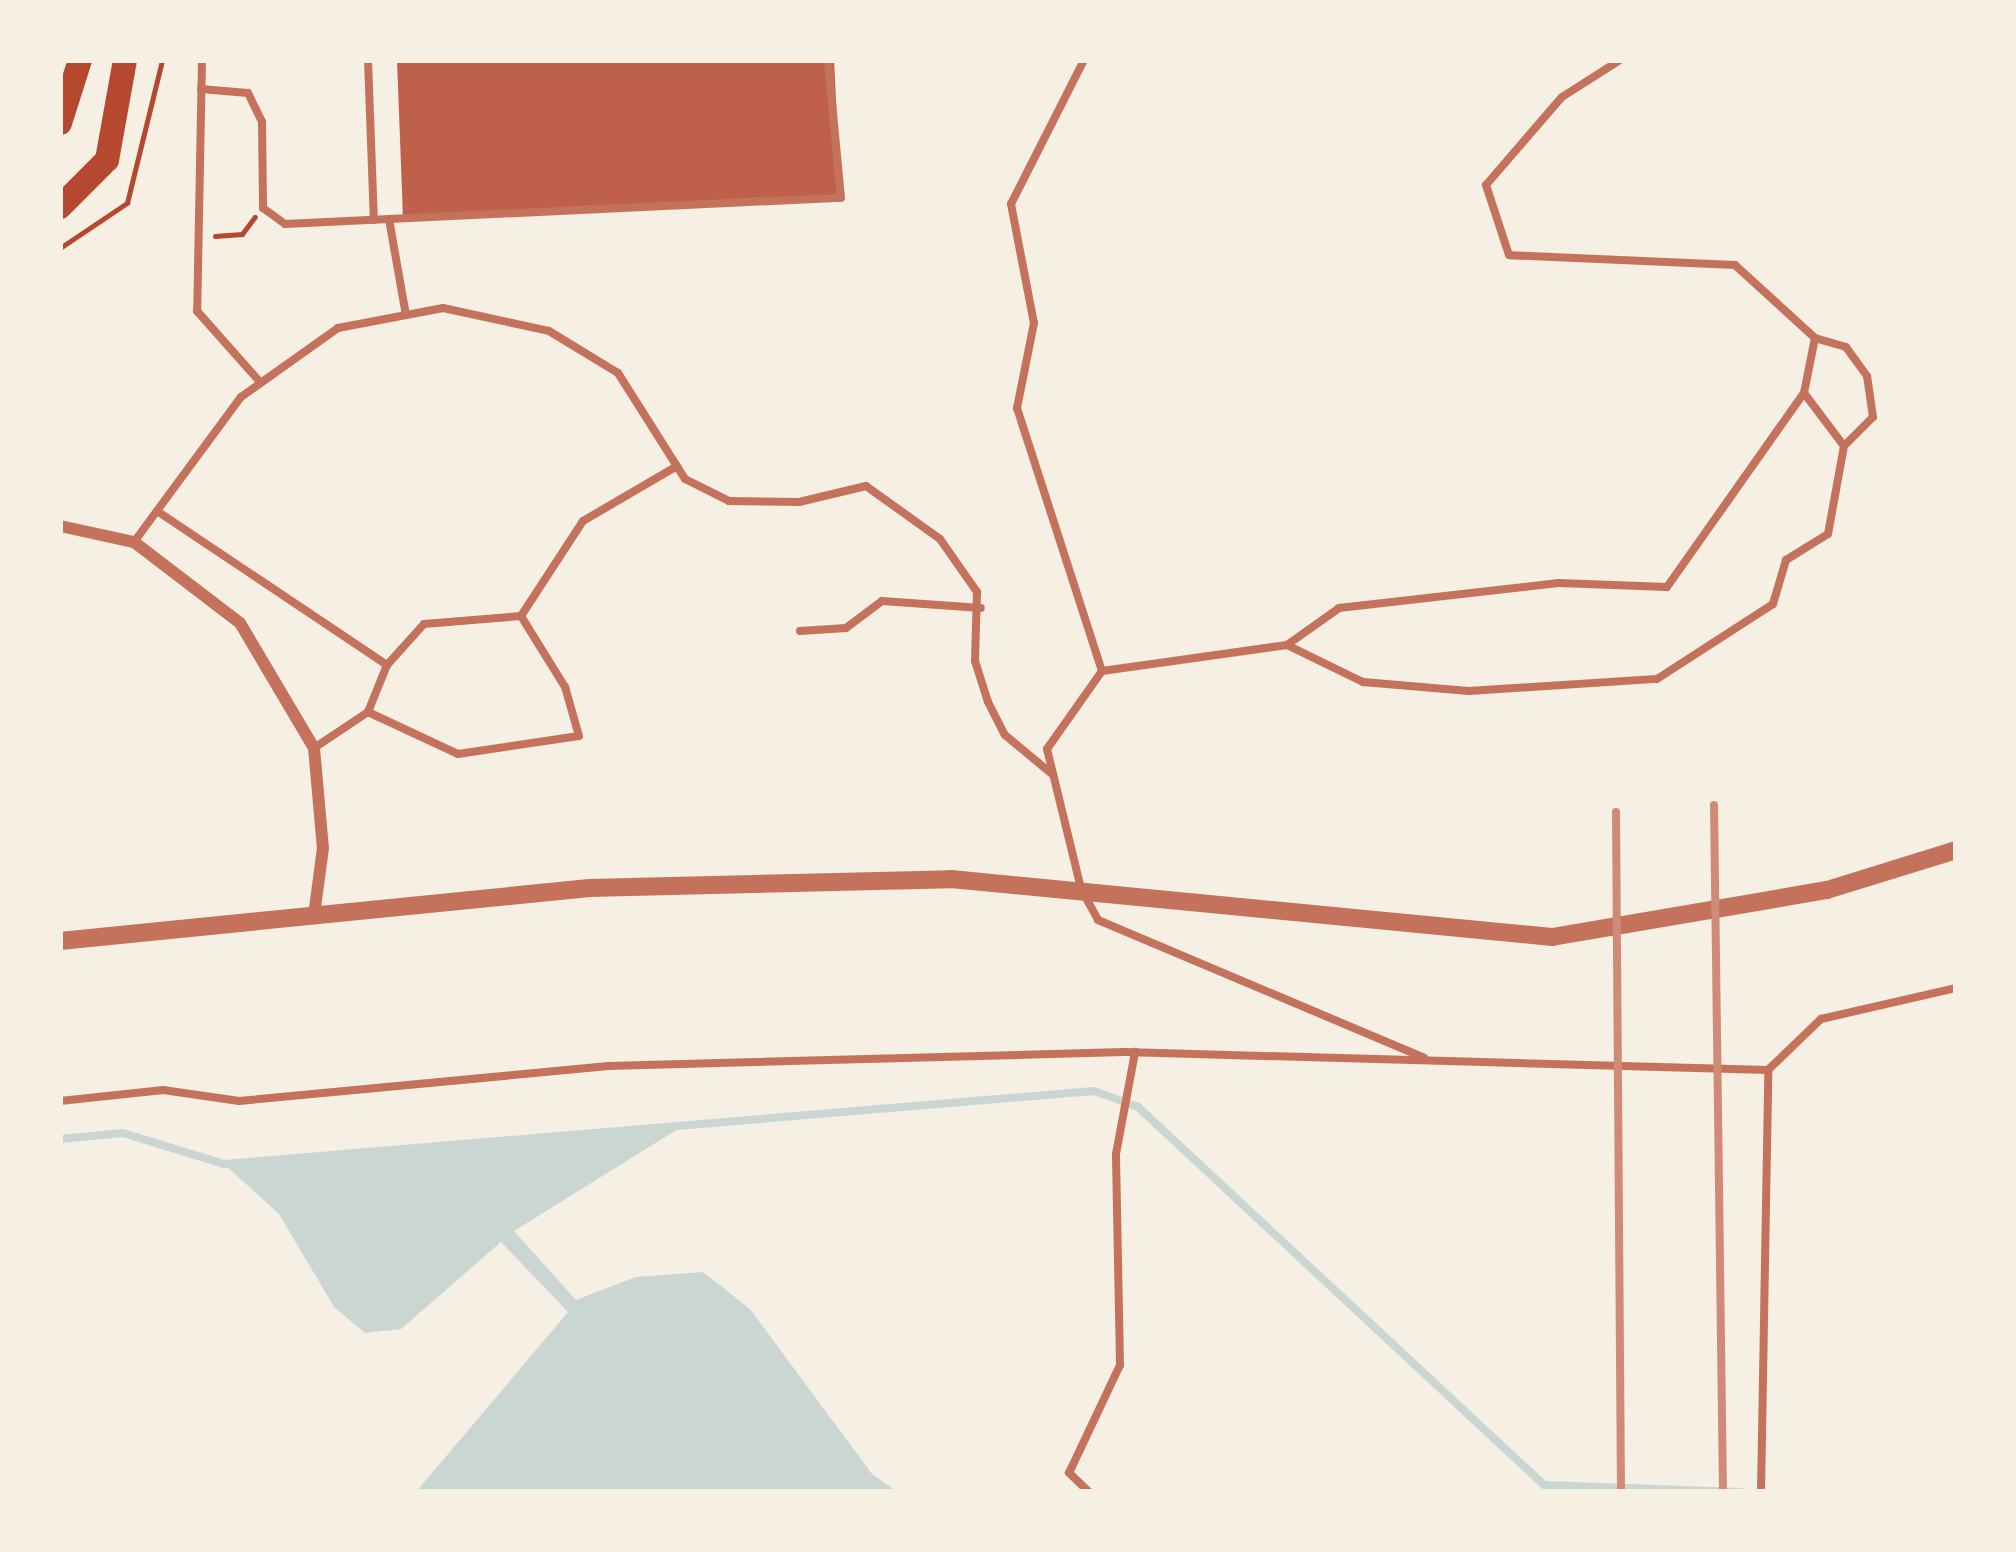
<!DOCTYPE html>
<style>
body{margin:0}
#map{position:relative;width:2016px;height:1552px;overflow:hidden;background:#f6efe4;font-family:Raleway,sans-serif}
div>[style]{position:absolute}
.water>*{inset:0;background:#c9d6d2}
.stream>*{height:8px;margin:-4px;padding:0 4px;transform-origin:4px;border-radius:4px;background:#c9d6d2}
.building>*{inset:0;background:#bf614a}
.path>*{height:4.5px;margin:-2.25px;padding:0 2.25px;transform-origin:2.25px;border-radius:2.25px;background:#b5482f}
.service>*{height:8px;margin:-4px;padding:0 4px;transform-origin:4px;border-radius:4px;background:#c5725c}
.minor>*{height:12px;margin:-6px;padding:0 6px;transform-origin:6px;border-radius:6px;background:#c5725c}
.tertiary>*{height:18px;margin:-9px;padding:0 9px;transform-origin:9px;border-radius:9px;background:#c5725c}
.primary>*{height:24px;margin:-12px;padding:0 12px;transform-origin:12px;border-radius:12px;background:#b5482f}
.rail>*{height:8px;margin:-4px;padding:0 4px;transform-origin:4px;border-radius:4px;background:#cf8b77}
span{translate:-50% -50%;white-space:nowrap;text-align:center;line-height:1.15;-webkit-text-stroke:10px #f6efe4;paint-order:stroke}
.frame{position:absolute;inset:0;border:63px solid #f6efe4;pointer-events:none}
</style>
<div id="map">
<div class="water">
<i style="clip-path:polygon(678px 1129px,514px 1231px,576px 1300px,636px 1277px,703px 1272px,750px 1309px,872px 1474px,897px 1492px,416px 1492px,568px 1312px,501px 1242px,401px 1329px,365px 1333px,334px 1307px,279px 1214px,224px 1164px)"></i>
</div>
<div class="stream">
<i style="left:60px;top:1139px;width:63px;rotate:-5.4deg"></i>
<i style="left:123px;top:1133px;width:106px;rotate:17.1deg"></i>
<i style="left:224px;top:1164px;width:873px;rotate:-4.8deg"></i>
<i style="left:1094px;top:1091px;width:47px;rotate:20deg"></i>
<i style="left:1138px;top:1107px;width:555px;rotate:42.95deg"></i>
<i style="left:1544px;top:1485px;width:197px;rotate:2deg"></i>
</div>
<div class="building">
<i style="clip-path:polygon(397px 60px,834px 60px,841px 198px,403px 218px)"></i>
</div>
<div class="path">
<i style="left:215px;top:236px;width:27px;rotate:-4deg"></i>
<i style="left:242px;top:234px;width:21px;rotate:-53deg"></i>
<i style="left:60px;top:248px;width:81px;rotate:-33.9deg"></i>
<i style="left:127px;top:203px;width:147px;rotate:-76.2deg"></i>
</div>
<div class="service">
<i style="left:202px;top:60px;width:251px;rotate:91.1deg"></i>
<i style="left:197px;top:311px;width:96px;rotate:48.4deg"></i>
<i style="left:368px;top:60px;width:160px;rotate:87.9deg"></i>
<i style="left:1084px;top:60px;width:161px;rotate:116.9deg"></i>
<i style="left:1011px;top:204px;width:121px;rotate:79.1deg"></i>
<i style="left:1034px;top:323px;width:87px;rotate:101.3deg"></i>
<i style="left:1017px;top:408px;width:276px;rotate:72.1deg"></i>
<i style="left:1102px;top:671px;width:95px;rotate:125.2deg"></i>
<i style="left:1047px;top:749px;width:144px;rotate:76.3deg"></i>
<i style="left:1081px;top:889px;width:35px;rotate:61deg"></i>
<i style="left:1098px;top:920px;width:354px;rotate:22.9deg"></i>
<i style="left:201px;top:89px;width:47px;rotate:4.9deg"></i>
<i style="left:248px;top:93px;width:32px;rotate:64deg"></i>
<i style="left:262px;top:122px;width:86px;rotate:89.3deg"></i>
<i style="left:263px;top:208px;width:27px;rotate:36deg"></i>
<i style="left:285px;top:224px;width:104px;rotate:-2.8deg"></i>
<i style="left:389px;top:219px;width:452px;rotate:-2.7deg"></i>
<i style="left:841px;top:198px;width:139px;rotate:-95.4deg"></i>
<i style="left:389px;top:219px;width:97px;rotate:80deg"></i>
<i style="left:1804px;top:393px;width:66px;rotate:53deg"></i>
<i style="left:157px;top:511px;width:277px;rotate:33.8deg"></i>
<i style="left:387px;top:665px;width:51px;rotate:112deg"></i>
<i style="left:368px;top:712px;width:65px;rotate:146.3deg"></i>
<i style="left:134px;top:542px;width:180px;rotate:-53.6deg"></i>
<i style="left:241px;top:397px;width:119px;rotate:-35.4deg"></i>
<i style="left:338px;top:328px;width:107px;rotate:-10.8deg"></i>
<i style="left:443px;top:308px;width:108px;rotate:12.2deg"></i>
<i style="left:549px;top:331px;width:81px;rotate:31.3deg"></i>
<i style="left:618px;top:373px;width:125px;rotate:57.7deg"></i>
<i style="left:685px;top:479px;width:49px;rotate:26.6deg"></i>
<i style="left:729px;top:501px;width:70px;rotate:0.8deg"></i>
<i style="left:799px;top:502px;width:69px;rotate:-13.4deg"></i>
<i style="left:866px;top:486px;width:91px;rotate:35.6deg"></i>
<i style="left:940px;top:539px;width:65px;rotate:55.1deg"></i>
<i style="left:977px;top:592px;width:69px;rotate:91.7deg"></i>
<i style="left:975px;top:661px;width:43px;rotate:72.4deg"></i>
<i style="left:988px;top:702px;width:37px;rotate:63deg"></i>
<i style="left:1005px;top:735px;width:61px;rotate:39.7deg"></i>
<i style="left:800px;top:631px;width:46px;rotate:-3.7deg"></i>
<i style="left:846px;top:628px;width:45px;rotate:-36.9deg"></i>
<i style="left:882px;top:601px;width:99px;rotate:4deg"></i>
<i style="left:1287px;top:645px;width:85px;rotate:26deg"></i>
<i style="left:1363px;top:682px;width:106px;rotate:4.9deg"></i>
<i style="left:1469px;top:691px;width:188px;rotate:-3.7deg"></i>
<i style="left:1657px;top:679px;width:138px;rotate:-32.9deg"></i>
<i style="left:1773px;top:604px;width:46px;rotate:-73.5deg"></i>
<i style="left:1786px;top:560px;width:49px;rotate:-31.8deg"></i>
<i style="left:1828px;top:534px;width:89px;rotate:-79.7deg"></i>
<i style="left:1844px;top:446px;width:41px;rotate:-45deg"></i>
<i style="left:1873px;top:417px;width:41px;rotate:-98.3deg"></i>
<i style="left:1867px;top:376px;width:36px;rotate:-126deg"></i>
<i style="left:1846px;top:347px;width:32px;rotate:-164deg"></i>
<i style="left:387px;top:665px;width:55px;rotate:-47.9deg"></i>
<i style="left:424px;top:624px;width:97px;rotate:-4.7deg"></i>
<i style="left:521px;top:616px;width:113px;rotate:-56.9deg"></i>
<i style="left:583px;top:521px;width:109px;rotate:-30.3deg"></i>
<i style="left:1102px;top:671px;width:187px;rotate:-8deg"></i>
<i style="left:1287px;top:645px;width:64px;rotate:-35.4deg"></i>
<i style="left:1339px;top:608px;width:221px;rotate:-6.5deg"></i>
<i style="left:1559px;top:583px;width:108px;rotate:2.1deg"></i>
<i style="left:1667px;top:587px;width:237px;rotate:-54.8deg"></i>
<i style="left:1804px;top:393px;width:56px;rotate:-78.7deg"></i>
<i style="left:1815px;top:338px;width:108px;rotate:-137.6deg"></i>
<i style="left:1735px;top:265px;width:226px;rotate:-177.5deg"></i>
<i style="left:1509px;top:255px;width:74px;rotate:-108.2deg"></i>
<i style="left:1486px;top:185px;width:116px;rotate:-49.2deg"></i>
<i style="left:1562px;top:97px;width:69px;rotate:-32.5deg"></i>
<i style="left:368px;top:712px;width:99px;rotate:25deg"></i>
<i style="left:458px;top:754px;width:122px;rotate:-8.5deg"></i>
<i style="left:579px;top:736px;width:51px;rotate:-105.9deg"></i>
<i style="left:565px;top:687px;width:84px;rotate:-121.8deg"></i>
<i style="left:60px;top:1101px;width:104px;rotate:-6.1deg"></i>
<i style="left:163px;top:1090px;width:77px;rotate:8.2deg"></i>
<i style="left:239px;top:1101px;width:371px;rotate:-5.4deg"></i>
<i style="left:608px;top:1066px;width:516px;rotate:-1.55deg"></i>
<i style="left:1124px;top:1052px;width:644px;rotate:1.6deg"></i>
<i style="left:1768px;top:1070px;width:74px;rotate:-43.9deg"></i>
<i style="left:1821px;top:1019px;width:139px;rotate:-12.9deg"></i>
<i style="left:1089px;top:1492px;width:28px;rotate:-136deg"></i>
<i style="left:1069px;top:1473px;width:119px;rotate:-64.7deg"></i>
<i style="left:1120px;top:1365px;width:211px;rotate:-91.1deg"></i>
<i style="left:1116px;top:1154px;width:104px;rotate:-79.4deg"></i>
<i style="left:1761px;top:1492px;width:422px;rotate:-89deg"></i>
</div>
<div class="minor">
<i style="left:60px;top:526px;width:76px;rotate:12.2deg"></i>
<i style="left:134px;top:542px;width:133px;rotate:37.4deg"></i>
<i style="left:240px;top:623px;width:145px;rotate:59.4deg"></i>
<i style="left:314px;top:748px;width:100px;rotate:84.9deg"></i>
<i style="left:323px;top:848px;width:61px;rotate:97.6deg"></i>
</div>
<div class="tertiary">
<i style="left:60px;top:941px;width:532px;rotate:-5.72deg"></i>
<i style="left:589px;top:888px;width:362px;rotate:-1.4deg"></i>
<i style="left:951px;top:879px;width:604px;rotate:5.51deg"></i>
<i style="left:1552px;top:937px;width:279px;rotate:-9.7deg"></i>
<i style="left:1827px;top:890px;width:135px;rotate:-17.2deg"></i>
</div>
<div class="primary">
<i style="left:60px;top:123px;width:66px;rotate:-72.4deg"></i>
<i style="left:60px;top:207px;width:66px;rotate:-45deg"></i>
<i style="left:107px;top:160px;width:102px;rotate:-79.8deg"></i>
</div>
<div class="rail">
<i style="left:1714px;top:805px;width:687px;rotate:89.25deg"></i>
<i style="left:1616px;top:812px;width:680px;rotate:89.58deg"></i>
</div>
<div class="frame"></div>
</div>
